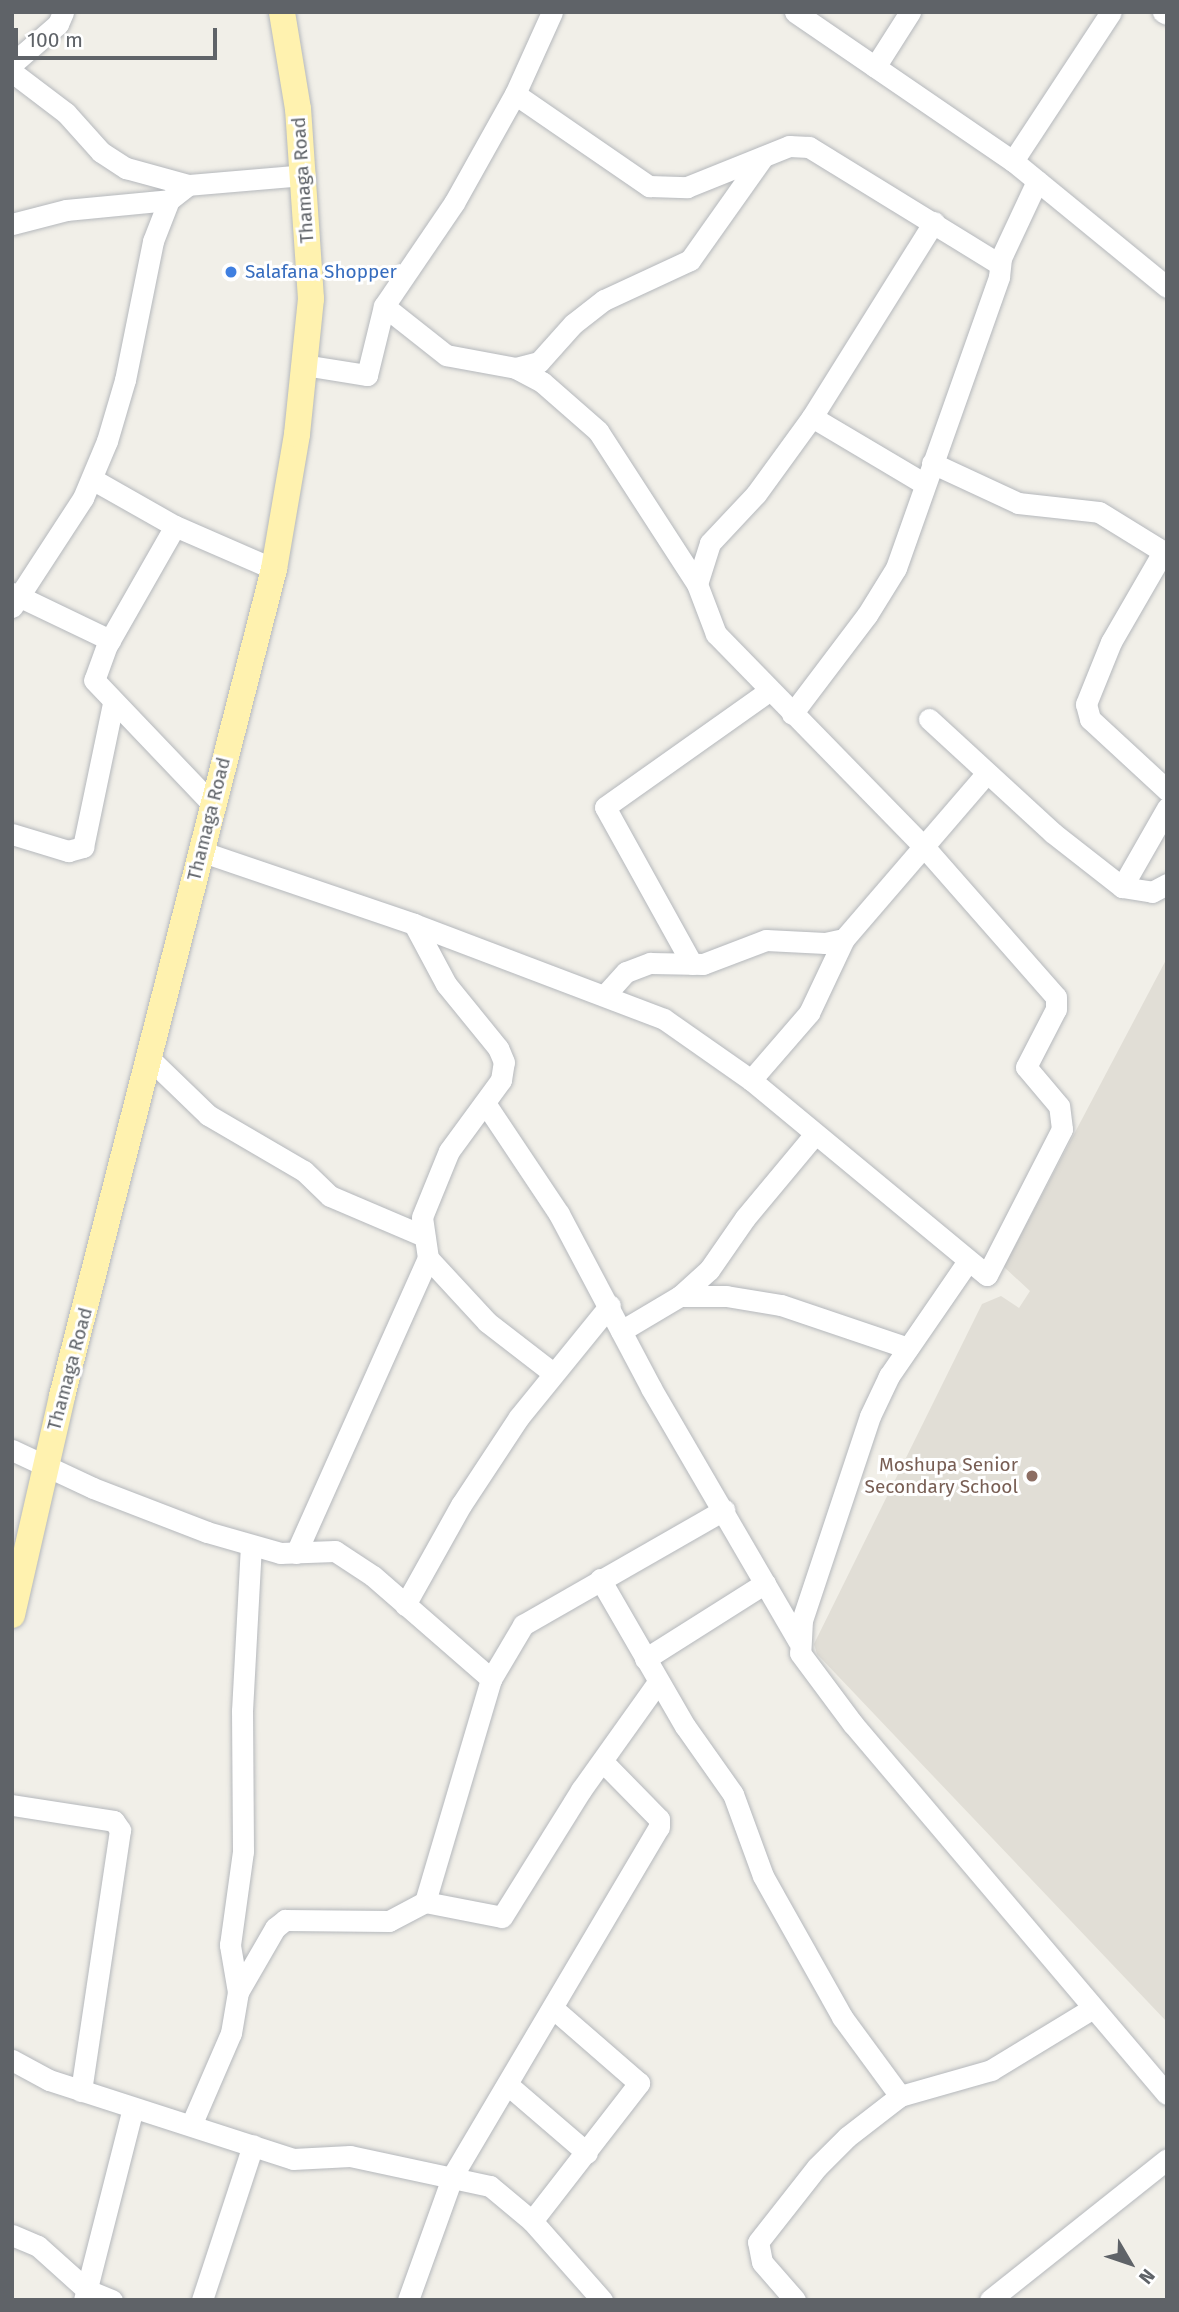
<!DOCTYPE html>
<style>
body{margin:0}
#map{position:relative;width:1179px;height:2312px;overflow:hidden;background:#f1efe8;font-family:"Fira Sans",sans-serif}
div>[style]{position:absolute}
.education>*{inset:0;background:#e1ded6}
.roads{filter:drop-shadow(0 0 2px #b5b8bc) drop-shadow(0 0 2px #b5b8bc)}
.minor>*{height:21px;margin:-10.5px;padding:0 10.5px;transform-origin:10.5px;border-radius:10.5px;background:#fff}
.major>*{height:26px;margin:-13px;padding:0 13px;transform-origin:13px;border-radius:13px;background:#fff2af}
.dots>*{width:19px;height:19px;translate:-50% -50%;box-sizing:border-box;border:4px solid #fff;border-radius:50%}
span{translate:-50% -50%;white-space:nowrap;text-align:center;line-height:1.15;-webkit-text-stroke:6px #fff;paint-order:stroke}
.street-label{font-size:19px;color:#5f6368}
.shop-label{font-size:19px;color:#366cbe}
.left{translate:0 -50%;text-align:left}
.education-label{font-size:19px;color:#785e54}
.right{translate:-100% -50%;text-align:right}
.frame{position:absolute;inset:0;border:14px solid #5f6368;pointer-events:none}
.north{position:absolute;left:1095px;top:2228px;width:70px;height:70px;-webkit-text-stroke:5px #fff;paint-order:stroke;rotate:129deg;font-size:19px;font-weight:700;line-height:28px;text-align:center;color:#5f6368}
.north::after{content:'';display:block;margin:auto;width:24px;height:32px;background:#5f6368;clip-path:polygon(50% 0,100% 100%,50% 72%,0 100%)}
.scale{position:absolute;left:14px;top:28px;width:203px;height:32px;box-sizing:border-box;border:4px solid #5f6368;border-top:0;padding-left:9px;font-size:21px;line-height:24px;white-space:nowrap;color:#5f6368;-webkit-text-stroke:5px #fff;paint-order:stroke}
</style>
<div id="map">
<div class="education">
<i style="clip-path:polygon(1167px 958px,1167px 2022px,817px 1654px,814px 1644px,982px 1304px,1001px 1296px,1019px 1308px,1030px 1291px,1004px 1267px)"></i>
</div>
<div class="roads">
<div class="minor">
<i style="left:795px;top:12px;width:264px;rotate:34.4deg"></i>
<i style="left:1013px;top:161px;width:199px;rotate:39.3deg"></i>
<i style="left:1163px;top:12px;width:4px;rotate:27deg"></i>
<i style="left:12px;top:64px;width:61px;rotate:-41deg"></i>
<i style="left:58px;top:24px;width:13px;rotate:-67deg"></i>
<i style="left:875px;top:67px;width:65px;rotate:-57.5deg"></i>
<i style="left:12px;top:72px;width:68px;rotate:37.2deg"></i>
<i style="left:66px;top:113px;width:52px;rotate:48.1deg"></i>
<i style="left:101px;top:152px;width:30px;rotate:33deg"></i>
<i style="left:126px;top:168px;width:64px;rotate:15.3deg"></i>
<i style="left:515px;top:94px;width:163px;rotate:34.5deg"></i>
<i style="left:649px;top:186px;width:38px;rotate:2deg"></i>
<i style="left:687px;top:187px;width:110px;rotate:-21.9deg"></i>
<i style="left:789px;top:146px;width:20px;rotate:3deg"></i>
<i style="left:809px;top:147px;width:223px;rotate:31.6deg"></i>
<i style="left:1013px;top:161px;width:178px;rotate:-56.7deg"></i>
<i style="left:12px;top:224px;width:56px;rotate:-14.5deg"></i>
<i style="left:66px;top:210px;width:103px;rotate:-5.5deg"></i>
<i style="left:304px;top:365px;width:64px;rotate:9deg"></i>
<i style="left:367px;top:375px;width:71px;rotate:-76.2deg"></i>
<i style="left:384px;top:306px;width:125px;rotate:-55.8deg"></i>
<i style="left:454px;top:203px;width:125px;rotate:-60.8deg"></i>
<i style="left:515px;top:94px;width:90px;rotate:-65.7deg"></i>
<i style="left:516px;top:368px;width:24px;rotate:-15deg"></i>
<i style="left:539px;top:362px;width:51px;rotate:-48.2deg"></i>
<i style="left:573px;top:324px;width:39px;rotate:-38deg"></i>
<i style="left:604px;top:300px;width:95px;rotate:-24.9deg"></i>
<i style="left:690px;top:260px;width:126px;rotate:-54.7deg"></i>
<i style="left:812px;top:417px;width:131px;rotate:30.7deg"></i>
<i style="left:932px;top:463px;width:95px;rotate:24.9deg"></i>
<i style="left:1018px;top:503px;width:81px;rotate:6.3deg"></i>
<i style="left:1099px;top:512px;width:80px;rotate:31.7deg"></i>
<i style="left:92px;top:479px;width:95px;rotate:29.5deg"></i>
<i style="left:175px;top:526px;width:108px;rotate:23.5deg"></i>
<i style="left:175px;top:526px;width:137px;rotate:119.7deg"></i>
<i style="left:107px;top:645px;width:37px;rotate:110deg"></i>
<i style="left:94px;top:680px;width:171px;rotate:46.4deg"></i>
<i style="left:1163px;top:552px;width:104px;rotate:120deg"></i>
<i style="left:1111px;top:642px;width:67px;rotate:112deg"></i>
<i style="left:1086px;top:704px;width:16px;rotate:75deg"></i>
<i style="left:1090px;top:719px;width:105px;rotate:42.7deg"></i>
<i style="left:697px;top:584px;width:43px;rotate:-72.4deg"></i>
<i style="left:710px;top:543px;width:67px;rotate:-46.8deg"></i>
<i style="left:756px;top:494px;width:95px;rotate:-54deg"></i>
<i style="left:812px;top:417px;width:230px;rotate:-58deg"></i>
<i style="left:12px;top:593px;width:109px;rotate:25.6deg"></i>
<i style="left:12px;top:607px;width:130px;rotate:-56.9deg"></i>
<i style="left:83px;top:498px;width:62px;rotate:-67.2deg"></i>
<i style="left:107px;top:441px;width:64px;rotate:-73.6deg"></i>
<i style="left:125px;top:380px;width:142px;rotate:-78.6deg"></i>
<i style="left:153px;top:241px;width:44px;rotate:-68.7deg"></i>
<i style="left:169px;top:200px;width:24px;rotate:-38deg"></i>
<i style="left:188px;top:185px;width:117px;rotate:-4.9deg"></i>
<i style="left:792px;top:714px;width:124px;rotate:-52.9deg"></i>
<i style="left:867px;top:615px;width:55px;rotate:-58.3deg"></i>
<i style="left:896px;top:568px;width:309px;rotate:-70.5deg"></i>
<i style="left:999px;top:277px;width:19px;rotate:-84deg"></i>
<i style="left:1001px;top:258px;width:85px;rotate:-64.9deg"></i>
<i style="left:929px;top:719px;width:168px;rotate:42.6deg"></i>
<i style="left:1053px;top:833px;width:88px;rotate:38deg"></i>
<i style="left:1122px;top:887px;width:30px;rotate:9deg"></i>
<i style="left:1152px;top:892px;width:17px;rotate:-28deg"></i>
<i style="left:12px;top:834px;width:59px;rotate:16.9deg"></i>
<i style="left:68px;top:851px;width:16px;rotate:-15deg"></i>
<i style="left:83px;top:847px;width:147px;rotate:-78.2deg"></i>
<i style="left:200px;top:851px;width:226px;rotate:18.8deg"></i>
<i style="left:414px;top:924px;width:267px;rotate:20.8deg"></i>
<i style="left:664px;top:1019px;width:106px;rotate:35deg"></i>
<i style="left:751px;top:1080px;width:306px;rotate:39.6deg"></i>
<i style="left:987px;top:1275px;width:164px;rotate:-62.8deg"></i>
<i style="left:1062px;top:1129px;width:23px;rotate:-97deg"></i>
<i style="left:1059px;top:1106px;width:51px;rotate:-130.2deg"></i>
<i style="left:1026px;top:1067px;width:65px;rotate:-62.7deg"></i>
<i style="left:1056px;top:1009px;width:12px;rotate:-90deg"></i>
<i style="left:1056px;top:997px;width:197px;rotate:-131.3deg"></i>
<i style="left:926px;top:849px;width:301px;rotate:-134.3deg"></i>
<i style="left:716px;top:634px;width:53px;rotate:-110.8deg"></i>
<i style="left:697px;top:584px;width:182px;rotate:-122.9deg"></i>
<i style="left:598px;top:431px;width:74px;rotate:-138.8deg"></i>
<i style="left:542px;top:382px;width:30px;rotate:-152deg"></i>
<i style="left:516px;top:368px;width:71px;rotate:-169.5deg"></i>
<i style="left:446px;top:355px;width:79px;rotate:-141.7deg"></i>
<i style="left:1122px;top:887px;width:91px;rotate:-60.3deg"></i>
<i style="left:692px;top:964px;width:179px;rotate:-119deg"></i>
<i style="left:605px;top:807px;width:202px;rotate:-35.3deg"></i>
<i style="left:605px;top:995px;width:31px;rotate:-48deg"></i>
<i style="left:626px;top:972px;width:26px;rotate:-21deg"></i>
<i style="left:650px;top:963px;width:53px;rotate:1.1deg"></i>
<i style="left:703px;top:964px;width:67px;rotate:-20.9deg"></i>
<i style="left:766px;top:940px;width:59px;rotate:2.9deg"></i>
<i style="left:825px;top:943px;width:19px;rotate:-12deg"></i>
<i style="left:150px;top:1059px;width:81px;rotate:44deg"></i>
<i style="left:208px;top:1115px;width:111px;rotate:30.3deg"></i>
<i style="left:304px;top:1171px;width:36px;rotate:44deg"></i>
<i style="left:330px;top:1196px;width:102px;rotate:23.1deg"></i>
<i style="left:751px;top:1080px;width:89px;rotate:-49.1deg"></i>
<i style="left:809px;top:1013px;width:82px;rotate:-64.7deg"></i>
<i style="left:844px;top:939px;width:219px;rotate:-49.3deg"></i>
<i style="left:485px;top:1103px;width:133px;rotate:56.3deg"></i>
<i style="left:559px;top:1214px;width:197px;rotate:62.1deg"></i>
<i style="left:651px;top:1388px;width:293px;rotate:59.8deg"></i>
<i style="left:428px;top:1258px;width:87px;rotate:47.3deg"></i>
<i style="left:487px;top:1322px;width:83px;rotate:37.7deg"></i>
<i style="left:968px;top:1261px;width:140px;rotate:124.5deg"></i>
<i style="left:889px;top:1376px;width:44px;rotate:115.4deg"></i>
<i style="left:870px;top:1416px;width:215px;rotate:108.4deg"></i>
<i style="left:802px;top:1620px;width:33px;rotate:93deg"></i>
<i style="left:800px;top:1653px;width:89px;rotate:53.3deg"></i>
<i style="left:853px;top:1724px;width:485px;rotate:49.7deg"></i>
<i style="left:680px;top:1296px;width:46px"></i>
<i style="left:726px;top:1296px;width:56px;rotate:9.3deg"></i>
<i style="left:781px;top:1305px;width:134px;rotate:18.7deg"></i>
<i style="left:621px;top:1331px;width:69px;rotate:-30.7deg"></i>
<i style="left:680px;top:1296px;width:39px;rotate:-42deg"></i>
<i style="left:709px;top:1270px;width:63px;rotate:-55.3deg"></i>
<i style="left:745px;top:1218px;width:109px;rotate:-50.2deg"></i>
<i style="left:12px;top:1450px;width:89px;rotate:25.1deg"></i>
<i style="left:93px;top:1488px;width:122px;rotate:21.1deg"></i>
<i style="left:207px;top:1532px;width:76px;rotate:16deg"></i>
<i style="left:280px;top:1553px;width:55px;rotate:-2.1deg"></i>
<i style="left:335px;top:1551px;width:45px;rotate:33.3deg"></i>
<i style="left:373px;top:1576px;width:157px;rotate:41.1deg"></i>
<i style="left:296px;top:1553px;width:323px;rotate:-65.9deg"></i>
<i style="left:428px;top:1258px;width:41px;rotate:-98.3deg"></i>
<i style="left:422px;top:1217px;width:71px;rotate:-67.8deg"></i>
<i style="left:449px;top:1151px;width:88px;rotate:-53.8deg"></i>
<i style="left:501px;top:1080px;width:18px;rotate:-81deg"></i>
<i style="left:504px;top:1062px;width:15px;rotate:-113deg"></i>
<i style="left:498px;top:1048px;width:82px;rotate:-129.1deg"></i>
<i style="left:446px;top:984px;width:68px;rotate:-118.1deg"></i>
<i style="left:600px;top:1579px;width:170px;rotate:60deg"></i>
<i style="left:685px;top:1726px;width:83px;rotate:54.8deg"></i>
<i style="left:733px;top:1794px;width:87px;rotate:69.9deg"></i>
<i style="left:763px;top:1876px;width:162px;rotate:60.7deg"></i>
<i style="left:842px;top:2017px;width:98px;rotate:53.7deg"></i>
<i style="left:405px;top:1605px;width:115px;rotate:-60.8deg"></i>
<i style="left:461px;top:1505px;width:105px;rotate:-56.6deg"></i>
<i style="left:519px;top:1417px;width:144px;rotate:-50.9deg"></i>
<i style="left:645px;top:1659px;width:142px;rotate:-32.3deg"></i>
<i style="left:12px;top:1805px;width:103px;rotate:8.9deg"></i>
<i style="left:114px;top:1821px;width:11px;rotate:56deg"></i>
<i style="left:120px;top:1830px;width:264px;rotate:98.5deg"></i>
<i style="left:425px;top:1902px;width:233px;rotate:-73.5deg"></i>
<i style="left:491px;top:1679px;width:63px;rotate:-59.3deg"></i>
<i style="left:523px;top:1625px;width:232px;rotate:-29.8deg"></i>
<i style="left:238px;top:1992px;width:74px;rotate:-60deg"></i>
<i style="left:275px;top:1928px;width:13px;rotate:-39deg"></i>
<i style="left:285px;top:1920px;width:104px;rotate:0.6deg"></i>
<i style="left:389px;top:1921px;width:41px;rotate:-27.8deg"></i>
<i style="left:425px;top:1902px;width:78px;rotate:11deg"></i>
<i style="left:502px;top:1917px;width:150px;rotate:-58.1deg"></i>
<i style="left:581px;top:1790px;width:133px;rotate:-54.5deg"></i>
<i style="left:12px;top:2060px;width:42px;rotate:28.4deg"></i>
<i style="left:49px;top:2080px;width:256px;rotate:17.9deg"></i>
<i style="left:293px;top:2159px;width:57px;rotate:-3deg"></i>
<i style="left:350px;top:2156px;width:143px;rotate:12.1deg"></i>
<i style="left:490px;top:2186px;width:55px;rotate:39.8deg"></i>
<i style="left:532px;top:2221px;width:106px;rotate:48.5deg"></i>
<i style="left:508px;top:2085px;width:104px;rotate:40.7deg"></i>
<i style="left:192px;top:2123px;width:98px;rotate:-66.6deg"></i>
<i style="left:231px;top:2033px;width:42px;rotate:-80.3deg"></i>
<i style="left:238px;top:1992px;width:48px;rotate:-99.7deg"></i>
<i style="left:230px;top:1945px;width:95px;rotate:-82.1deg"></i>
<i style="left:243px;top:1851px;width:140px;rotate:-90.4deg"></i>
<i style="left:242px;top:1711px;width:166px;rotate:-86.9deg"></i>
<i style="left:532px;top:2221px;width:175px;rotate:-52.2deg"></i>
<i style="left:639px;top:2083px;width:113px;rotate:-139deg"></i>
<i style="left:12px;top:2235px;width:28px;rotate:23deg"></i>
<i style="left:38px;top:2246px;width:66px;rotate:41.9deg"></i>
<i style="left:87px;top:2290px;width:27px;rotate:22deg"></i>
<i style="left:84px;top:2300px;width:198px;rotate:-75.7deg"></i>
<i style="left:202px;top:2300px;width:163px;rotate:-71.8deg"></i>
<i style="left:408px;top:2300px;width:133px;rotate:-70.2deg"></i>
<i style="left:453px;top:2175px;width:404px;rotate:-59.4deg"></i>
<i style="left:659px;top:1827px;width:8px;rotate:-90deg"></i>
<i style="left:659px;top:1819px;width:81px;rotate:-134.5deg"></i>
<i style="left:795px;top:2300px;width:50px;rotate:-131deg"></i>
<i style="left:762px;top:2262px;width:20px;rotate:-101deg"></i>
<i style="left:758px;top:2242px;width:95px;rotate:-51.8deg"></i>
<i style="left:817px;top:2167px;width:42px;rotate:-45deg"></i>
<i style="left:847px;top:2137px;width:67px;rotate:-37.7deg"></i>
<i style="left:900px;top:2096px;width:95px;rotate:-15.9deg"></i>
<i style="left:991px;top:2070px;width:119px;rotate:-31.3deg"></i>
<i style="left:990px;top:2300px;width:226px;rotate:-38.5deg"></i>
</div>
<div class="major">
<i style="left:12px;top:1615px;width:225px;rotate:-77.1deg"></i>
<i style="left:62px;top:1396px;width:854px;rotate:-75.62deg"></i>
<i style="left:274px;top:569px;width:137px;rotate:-80.3deg"></i>
<i style="left:297px;top:434px;width:136px;rotate:-84.1deg"></i>
<i style="left:311px;top:299px;width:190px;rotate:-93.9deg"></i>
<i style="left:298px;top:109px;width:98px;rotate:-99.4deg"></i>
</div>
</div>
<div class="dots">
<i style="left:231px;top:272px;background:#3f7fe0"></i>
<i style="left:1032px;top:1476px;background:#8d6e63"></i>
</div>
<div class="street-label">
<span style="left:303px;top:180px;rotate:-94deg">Thamaga Road</span>
<span style="left:209px;top:819px;rotate:-76deg">Thamaga Road</span>
<span style="left:70px;top:1369px;rotate:-75deg">Thamaga Road</span>
</div>
<div class="shop-label">
<span class="left" style="left:245px;top:272px">Salafana Shopper</span>
</div>
<div class="education-label">
<span class="right" style="left:1018px;top:1476px">Moshupa Senior<br>Secondary School</span>
</div>
<div class="frame"></div>
<div class="north">N</div>
<div class="scale">100 m</div>
</div>
